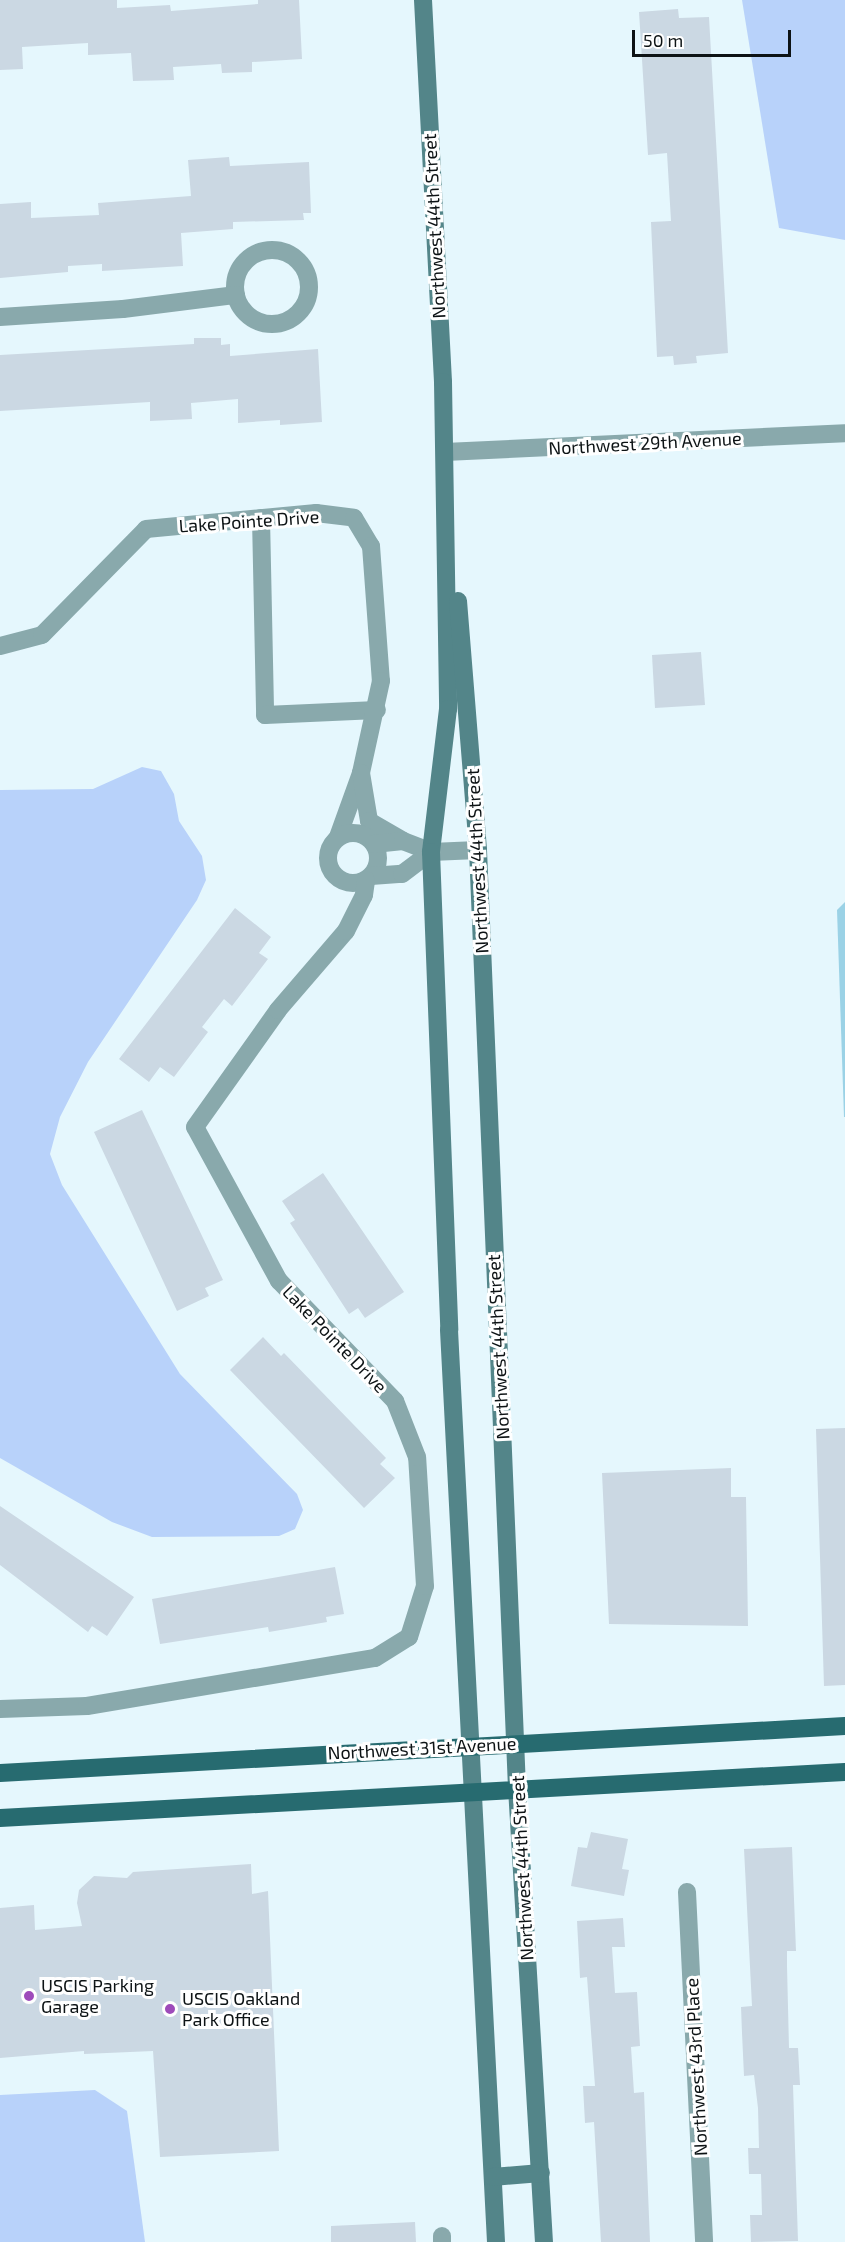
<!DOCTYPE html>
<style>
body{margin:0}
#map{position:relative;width:845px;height:2242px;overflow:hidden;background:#e5f7fd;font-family:"Exo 2",sans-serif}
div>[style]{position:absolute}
.green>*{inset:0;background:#9bd2e6}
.water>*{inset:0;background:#b8d2fa}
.building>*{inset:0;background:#cbd8e3}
.street>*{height:18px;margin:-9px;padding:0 9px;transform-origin:9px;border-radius:9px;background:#89a9ac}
.street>.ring{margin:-9px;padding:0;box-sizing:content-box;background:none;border:18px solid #89a9ac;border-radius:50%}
.secondary>*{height:18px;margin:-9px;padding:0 9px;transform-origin:9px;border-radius:9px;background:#538589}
.primary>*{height:18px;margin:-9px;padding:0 9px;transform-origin:9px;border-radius:9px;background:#276b70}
.dots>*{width:16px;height:16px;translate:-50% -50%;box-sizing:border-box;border:3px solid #fff;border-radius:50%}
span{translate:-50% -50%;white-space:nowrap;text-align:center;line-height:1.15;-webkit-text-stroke:6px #fff;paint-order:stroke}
.street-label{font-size:18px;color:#0d1315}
.poi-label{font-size:18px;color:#0d1315}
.left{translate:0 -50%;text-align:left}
.scale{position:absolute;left:632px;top:30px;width:159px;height:27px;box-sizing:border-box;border:3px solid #0d1315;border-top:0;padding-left:8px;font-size:18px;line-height:21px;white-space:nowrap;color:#0d1315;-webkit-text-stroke:4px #fff;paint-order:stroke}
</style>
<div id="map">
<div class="green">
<i style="clip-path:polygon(845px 902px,845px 1117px,844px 1117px,837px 910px)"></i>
</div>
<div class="water">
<i style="clip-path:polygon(742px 0,845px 0,845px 240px,779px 228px)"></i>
<i style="clip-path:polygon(142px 767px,161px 771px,174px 794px,179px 821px,202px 856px,206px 880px,197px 900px,88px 1062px,60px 1117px,50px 1154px,62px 1185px,180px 1374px,297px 1494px,303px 1510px,295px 1529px,279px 1536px,152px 1537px,112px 1522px,0 1458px,0 790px,93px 789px)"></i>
<i style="clip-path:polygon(95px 2090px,127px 2111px,145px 2242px,0 2242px,0 2095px)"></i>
</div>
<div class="building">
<i style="clip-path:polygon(0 0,117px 0,117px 8px,170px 5px,171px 11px,258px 4px,258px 0,299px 0,302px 59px,252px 62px,252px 72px,222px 73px,221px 64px,173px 67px,174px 80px,133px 81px,131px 53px,88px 55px,88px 43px,22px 47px,23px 69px,0 70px)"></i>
<i style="clip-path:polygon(678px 9px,679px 18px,709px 17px,728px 353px,696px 356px,697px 363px,674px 365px,673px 356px,657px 357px,651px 222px,671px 221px,667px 153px,648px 155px,639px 12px)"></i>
<i style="clip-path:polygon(229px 157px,230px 166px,309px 162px,311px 213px,303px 213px,304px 220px,233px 222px,233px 229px,181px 233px,183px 266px,102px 271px,102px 264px,68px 266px,68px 272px,0 278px,0 204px,31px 202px,31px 218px,99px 215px,98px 203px,191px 196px,188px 160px)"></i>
<i style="clip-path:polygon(194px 338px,221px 338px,221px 345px,230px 344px,230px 356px,318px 349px,322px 422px,280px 425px,280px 420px,238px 423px,238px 399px,191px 403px,192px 419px,150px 421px,150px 402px,0 411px,0 355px,194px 344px)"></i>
<i style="clip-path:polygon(701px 652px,705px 705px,655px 708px,652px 655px)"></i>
<i style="clip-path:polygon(235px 908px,271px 937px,259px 953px,268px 959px,232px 1006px,224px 999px,202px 1027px,208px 1032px,174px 1077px,160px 1067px,149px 1082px,119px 1059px)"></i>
<i style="clip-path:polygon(142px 1110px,223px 1280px,205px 1288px,209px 1296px,177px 1311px,94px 1132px)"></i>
<i style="clip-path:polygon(323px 1173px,404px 1292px,365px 1318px,358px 1308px,349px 1314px,290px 1223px,295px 1220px,282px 1201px)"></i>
<i style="clip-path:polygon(263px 1337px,281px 1356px,284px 1353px,386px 1458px,380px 1464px,395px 1478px,364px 1508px,230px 1370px)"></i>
<i style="clip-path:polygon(845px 1428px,845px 1685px,824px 1686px,816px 1429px)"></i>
<i style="clip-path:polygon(731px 1468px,731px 1497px,746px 1497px,748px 1626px,609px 1624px,602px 1473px)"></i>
<i style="clip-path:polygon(0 1506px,134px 1597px,107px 1636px,92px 1626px,88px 1632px,0 1565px)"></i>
<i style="clip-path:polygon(335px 1567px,344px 1614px,326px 1617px,327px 1622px,269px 1632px,268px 1627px,160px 1644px,152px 1599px)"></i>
<i style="clip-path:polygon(591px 1832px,628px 1839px,622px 1869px,629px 1870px,624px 1896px,571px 1886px,578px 1847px,587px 1848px)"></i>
<i style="clip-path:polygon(792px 1847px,796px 1951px,787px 1951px,787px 1966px,789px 2048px,798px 2048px,800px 2085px,793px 2085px,798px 2241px,751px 2242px,750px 2215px,762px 2215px,761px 2174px,749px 2174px,748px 2148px,759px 2148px,758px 2108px,754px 2075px,744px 2076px,742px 2033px,741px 2007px,752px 2006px,744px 1849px)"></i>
<i style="clip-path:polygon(251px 1864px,252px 1894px,268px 1891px,279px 2151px,160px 2157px,153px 2051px,84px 2054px,84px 2051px,0 2058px,0 1908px,34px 1905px,35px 1930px,82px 1926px,77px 1903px,79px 1890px,94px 1876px,127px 1878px,133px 1872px)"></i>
<i style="clip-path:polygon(623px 1918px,625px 1947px,612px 1947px,615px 1993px,637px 1992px,640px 2046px,631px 2047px,634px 2093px,644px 2092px,650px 2242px,601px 2242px,594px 2122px,585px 2123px,583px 2086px,595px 2086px,587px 1977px,580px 1978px,577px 1921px)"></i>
<i style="clip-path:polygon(415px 2222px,416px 2242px,331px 2242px,331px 2226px)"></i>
</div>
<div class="street">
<i class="ring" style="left:235px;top:250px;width:56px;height:56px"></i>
<i style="left:0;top:317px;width:123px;rotate:-3.7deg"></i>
<i style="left:123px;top:309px;width:114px;rotate:-7.1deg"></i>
<i style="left:445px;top:452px;width:400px;rotate:-2.7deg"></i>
<i style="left:261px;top:518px;width:197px;rotate:88.8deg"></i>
<i style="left:265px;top:715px;width:112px;rotate:-2.6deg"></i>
<i style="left:0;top:646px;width:43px;rotate:-14.7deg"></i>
<i style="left:42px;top:635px;width:148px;rotate:-45.5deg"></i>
<i style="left:146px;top:529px;width:171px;rotate:-5.4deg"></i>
<i style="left:316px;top:513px;width:38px;rotate:7deg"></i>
<i style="left:354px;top:518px;width:33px;rotate:59deg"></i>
<i style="left:371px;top:546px;width:135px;rotate:85.8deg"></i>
<i style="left:381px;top:681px;width:94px;rotate:102.3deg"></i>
<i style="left:361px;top:773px;width:68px;rotate:109.8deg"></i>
<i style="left:361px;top:773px;width:49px;rotate:80.5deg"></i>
<i style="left:369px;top:821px;width:39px;rotate:30deg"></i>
<i class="ring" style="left:328px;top:833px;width:32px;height:32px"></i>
<i style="left:374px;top:844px;width:29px;rotate:-6deg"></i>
<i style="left:403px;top:841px;width:30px;rotate:21deg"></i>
<i style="left:431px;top:852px;width:47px;rotate:-2.4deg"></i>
<i style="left:371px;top:876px;width:31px;rotate:-4deg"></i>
<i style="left:402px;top:874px;width:36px;rotate:-37deg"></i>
<i style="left:0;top:1709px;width:87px;rotate:-2deg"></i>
<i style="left:87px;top:1706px;width:292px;rotate:-9.5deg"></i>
<i style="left:375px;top:1658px;width:40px;rotate:-32deg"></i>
<i style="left:409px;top:1637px;width:53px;rotate:-72.6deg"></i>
<i style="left:425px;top:1586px;width:129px;rotate:-93.5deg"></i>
<i style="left:417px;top:1457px;width:60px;rotate:-111.4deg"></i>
<i style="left:395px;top:1401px;width:167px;rotate:-134deg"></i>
<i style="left:279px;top:1281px;width:175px;rotate:-118.6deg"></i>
<i style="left:195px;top:1127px;width:143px;rotate:-54.6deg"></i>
<i style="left:278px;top:1010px;width:104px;rotate:-49.3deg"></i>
<i style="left:346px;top:931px;width:40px;rotate:-63.4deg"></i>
<i style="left:364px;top:895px;width:15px;rotate:-82deg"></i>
<i style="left:687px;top:1892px;width:350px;rotate:87.2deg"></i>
<i style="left:442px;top:2242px;width:6px;rotate:-90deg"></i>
</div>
<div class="secondary">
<i style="left:423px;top:0;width:383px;rotate:87deg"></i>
<i style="left:443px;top:382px;width:327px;rotate:89.1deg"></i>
<i style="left:448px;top:709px;width:144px;rotate:96.8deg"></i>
<i style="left:431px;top:852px;width:478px;rotate:87.8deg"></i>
<i style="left:449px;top:1330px;width:913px;rotate:87.05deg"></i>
<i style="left:458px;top:601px;width:250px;rotate:85.4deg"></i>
<i style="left:478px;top:850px;width:939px;rotate:87.62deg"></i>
<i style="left:517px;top:1788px;width:455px;rotate:86.6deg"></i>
<i style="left:493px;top:2177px;width:48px;rotate:-4.8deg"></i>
</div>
<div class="primary">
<i style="left:0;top:1773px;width:846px;rotate:-3.18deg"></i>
<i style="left:0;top:1818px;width:846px;rotate:-3.12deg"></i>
</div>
<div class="dots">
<i style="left:29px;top:1996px;background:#9e4bba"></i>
<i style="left:170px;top:2009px;background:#9e4bba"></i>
</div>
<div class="street-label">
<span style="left:434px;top:226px;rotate:-93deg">Northwest 44th Street</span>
<span style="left:645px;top:443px;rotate:-3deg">Northwest 29th Avenue</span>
<span style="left:249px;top:521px;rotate:-4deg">Lake Pointe Drive</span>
<span style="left:477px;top:861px;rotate:-93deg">Northwest 44th Street</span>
<span style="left:335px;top:1339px;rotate:46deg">Lake Pointe Drive</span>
<span style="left:498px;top:1347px;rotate:-93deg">Northwest 44th Street</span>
<span style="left:422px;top:1748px;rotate:-3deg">Northwest 31st Avenue</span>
<span style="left:522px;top:1868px;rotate:-93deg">Northwest 44th Street</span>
<span style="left:696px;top:2067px;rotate:-93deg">Northwest 43rd Place</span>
</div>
<div class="poi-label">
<span class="left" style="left:41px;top:1996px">USCIS Parking<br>Garage</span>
<span class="left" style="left:182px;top:2009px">USCIS Oakland<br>Park Office</span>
</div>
<div class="scale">50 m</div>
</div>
